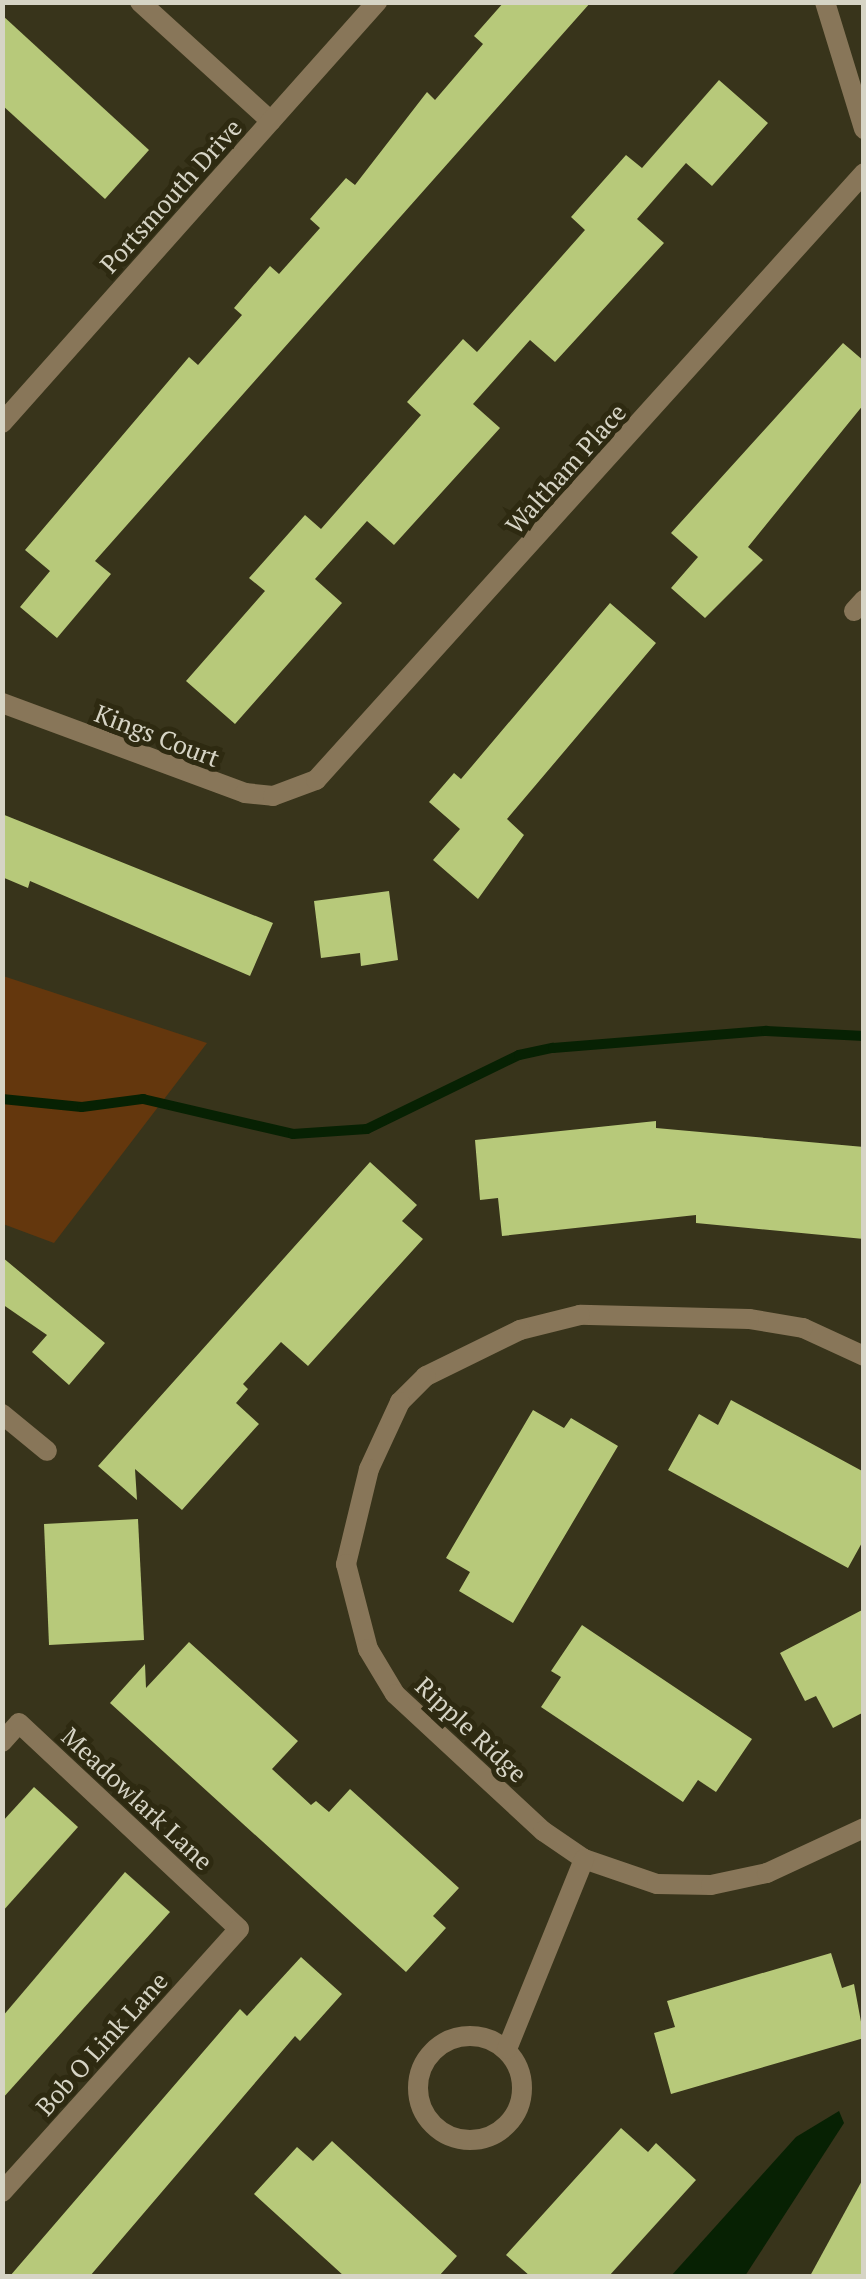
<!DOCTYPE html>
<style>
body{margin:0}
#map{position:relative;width:866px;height:2279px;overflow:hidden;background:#38341b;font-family:"PT Serif",serif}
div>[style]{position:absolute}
.green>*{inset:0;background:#64370d}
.water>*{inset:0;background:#072103}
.stream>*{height:10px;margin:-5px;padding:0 5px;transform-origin:5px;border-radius:5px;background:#072103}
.building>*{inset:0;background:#b7c97a}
.service>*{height:20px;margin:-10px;padding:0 10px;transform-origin:10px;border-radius:10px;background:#887659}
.minor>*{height:20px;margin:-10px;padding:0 10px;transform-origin:10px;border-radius:10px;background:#887659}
.minor>.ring{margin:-10px;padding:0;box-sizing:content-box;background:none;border:20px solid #887659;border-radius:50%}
span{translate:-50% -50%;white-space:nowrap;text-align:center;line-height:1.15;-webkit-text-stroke:10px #2e2a11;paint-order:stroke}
.street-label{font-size:25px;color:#d6d4c5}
.frame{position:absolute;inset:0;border:5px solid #d6d4c5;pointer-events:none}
</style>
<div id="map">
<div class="green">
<i style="clip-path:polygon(3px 976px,207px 1043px,54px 1243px,3px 1224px)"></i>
</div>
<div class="water">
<i style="clip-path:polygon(839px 2111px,844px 2123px,745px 2276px,671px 2276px,796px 2137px)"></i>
</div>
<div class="stream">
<i style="left:2px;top:1099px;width:80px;rotate:5.7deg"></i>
<i style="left:82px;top:1107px;width:62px;rotate:-7.5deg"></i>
<i style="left:143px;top:1099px;width:154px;rotate:13.1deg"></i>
<i style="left:293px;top:1134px;width:74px;rotate:-3.9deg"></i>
<i style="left:367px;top:1129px;width:169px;rotate:-26deg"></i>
<i style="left:519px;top:1055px;width:35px;rotate:-12deg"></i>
<i style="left:553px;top:1048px;width:214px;rotate:-4.6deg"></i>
<i style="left:766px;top:1031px;width:98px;rotate:2.9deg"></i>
</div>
<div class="building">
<i style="clip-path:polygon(504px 2px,591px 2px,95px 561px,111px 574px,57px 638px,20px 607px,50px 571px,25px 550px,189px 357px,198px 365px,242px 315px,234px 308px,270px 266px,279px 274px,320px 228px,310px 219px,346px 178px,355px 185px,427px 92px,435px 100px,483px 44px,474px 36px)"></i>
<i style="clip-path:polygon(2px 15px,149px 150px,105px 199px,2px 105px)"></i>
<i style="clip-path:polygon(719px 80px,768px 123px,712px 186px,686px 163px,637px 219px,664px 243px,555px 362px,530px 340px,473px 404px,500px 428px,394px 545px,367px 521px,315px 579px,342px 603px,235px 724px,186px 681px,265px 591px,249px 578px,305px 515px,321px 529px,421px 415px,407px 402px,463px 339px,477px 352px,585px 230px,571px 217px,626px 155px,642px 168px)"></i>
<i style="clip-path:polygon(843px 343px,864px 361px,864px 404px,748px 547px,763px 560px,705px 618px,671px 588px,698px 557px,671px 533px)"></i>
<i style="clip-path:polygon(610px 603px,656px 643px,507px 819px,524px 835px,478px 899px,433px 860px,460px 829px,429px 802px,454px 773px,461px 779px)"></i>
<i style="clip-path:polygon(2px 814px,273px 923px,250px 976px,30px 881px,28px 888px,2px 877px)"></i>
<i style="clip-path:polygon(389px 891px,398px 960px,361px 966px,360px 953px,321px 958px,314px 901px)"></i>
<i style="clip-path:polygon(656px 1121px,656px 1128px,864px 1147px,864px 1239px,696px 1223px,696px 1215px,502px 1236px,498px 1198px,480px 1200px,475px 1140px)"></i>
<i style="clip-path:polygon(370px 1162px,417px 1205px,402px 1221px,423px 1239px,308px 1366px,281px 1342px,243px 1384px,248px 1389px,236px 1403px,259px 1424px,182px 1510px,135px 1469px,137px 1500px,98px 1466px)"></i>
<i style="clip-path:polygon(2px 1257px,105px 1343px,69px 1385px,32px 1352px,47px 1335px,2px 1304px)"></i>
<i style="clip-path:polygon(731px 1400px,864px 1472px,864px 1539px,848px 1568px,668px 1470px,699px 1414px,718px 1425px)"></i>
<i style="clip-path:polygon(533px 1410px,564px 1428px,571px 1418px,618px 1446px,513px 1623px,459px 1591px,470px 1572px,446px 1558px)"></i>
<i style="clip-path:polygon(138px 1519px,144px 1640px,49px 1645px,44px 1524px)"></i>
<i style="clip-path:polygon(864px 1609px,864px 1712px,833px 1728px,816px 1696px,805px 1701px,780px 1653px)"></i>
<i style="clip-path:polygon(582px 1625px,752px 1739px,716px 1792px,698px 1780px,683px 1802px,541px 1707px,561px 1677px,551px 1671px)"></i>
<i style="clip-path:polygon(189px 1642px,298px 1741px,272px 1769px,311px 1805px,316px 1801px,329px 1812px,350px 1789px,459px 1888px,433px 1916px,446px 1928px,406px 1972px,110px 1703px,145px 1664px,146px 1688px)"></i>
<i style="clip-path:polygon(34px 1787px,78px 1827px,2px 1912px,2px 1822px)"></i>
<i style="clip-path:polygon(125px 1872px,170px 1912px,2px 2099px,2px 2017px)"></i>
<i style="clip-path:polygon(831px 1953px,842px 1988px,854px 1984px,864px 2038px,671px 2094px,654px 2033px,675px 2027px,667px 2001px)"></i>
<i style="clip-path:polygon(301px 1957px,342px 1994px,300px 2041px,295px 2036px,90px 2276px,10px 2276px,240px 2009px,247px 2016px)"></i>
<i style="clip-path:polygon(621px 2128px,648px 2152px,656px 2143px,696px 2180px,609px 2276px,530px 2276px,506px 2255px)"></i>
<i style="clip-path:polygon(332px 2141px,457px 2256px,439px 2276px,344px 2276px,254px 2194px,297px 2147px,313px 2161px)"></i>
<i style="clip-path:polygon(864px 2177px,864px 2276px,810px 2276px)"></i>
</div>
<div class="service">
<i style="left:854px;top:611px;width:15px;rotate:-48deg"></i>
</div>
<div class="minor">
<i style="left:140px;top:2px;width:177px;rotate:42.3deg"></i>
<i style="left:825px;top:2px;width:133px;rotate:72.9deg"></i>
<i style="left:2px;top:423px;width:564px;rotate:-48.31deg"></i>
<i style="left:2px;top:703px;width:259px;rotate:20.3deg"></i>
<i style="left:245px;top:793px;width:28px;rotate:6deg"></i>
<i style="left:273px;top:796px;width:46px;rotate:-20.4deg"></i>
<i style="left:316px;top:780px;width:818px;rotate:-47.92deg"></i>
<i style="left:864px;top:1356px;width:67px;rotate:-155.3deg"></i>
<i style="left:803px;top:1328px;width:55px;rotate:-170.5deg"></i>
<i style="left:749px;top:1319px;width:169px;rotate:-178.6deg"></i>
<i style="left:580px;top:1315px;width:62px;rotate:166deg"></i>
<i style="left:520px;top:1330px;width:105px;rotate:153.9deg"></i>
<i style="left:426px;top:1376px;width:37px;rotate:135deg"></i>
<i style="left:400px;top:1402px;width:74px;rotate:114.8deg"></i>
<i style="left:369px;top:1469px;width:98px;rotate:103.6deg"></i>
<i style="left:346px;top:1564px;width:88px;rotate:75.5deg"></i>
<i style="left:368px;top:1649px;width:52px;rotate:59deg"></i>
<i style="left:395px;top:1694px;width:202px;rotate:42.8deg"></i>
<i style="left:543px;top:1831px;width:50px;rotate:34.3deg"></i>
<i style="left:584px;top:1859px;width:77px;rotate:18.9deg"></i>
<i style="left:657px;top:1884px;width:54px;rotate:1.1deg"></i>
<i style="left:711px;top:1885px;width:57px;rotate:-12.1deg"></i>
<i style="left:767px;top:1873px;width:107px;rotate:-24.9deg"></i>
<i style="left:2px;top:1414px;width:58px;rotate:39.4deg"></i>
<i style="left:2px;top:1742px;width:25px;rotate:-48deg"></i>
<i style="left:19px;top:1723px;width:301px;rotate:43.1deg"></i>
<i style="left:239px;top:1929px;width:354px;rotate:132deg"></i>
<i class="ring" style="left:418px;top:2036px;width:84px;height:84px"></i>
<i style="left:507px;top:2049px;width:205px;rotate:-67.9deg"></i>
</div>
<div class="street-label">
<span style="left:171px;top:196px;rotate:-48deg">Portsmouth Drive</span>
<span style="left:566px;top:469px;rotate:-48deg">Waltham Place</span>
<span style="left:157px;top:736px;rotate:21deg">Kings Court</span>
<span style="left:471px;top:1730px;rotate:43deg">Ripple Ridge</span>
<span style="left:137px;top:1799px;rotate:43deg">Meadowlark Lane</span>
<span style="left:102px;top:2044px;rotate:-48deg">Bob O Link Lane</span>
</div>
<div class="frame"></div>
</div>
